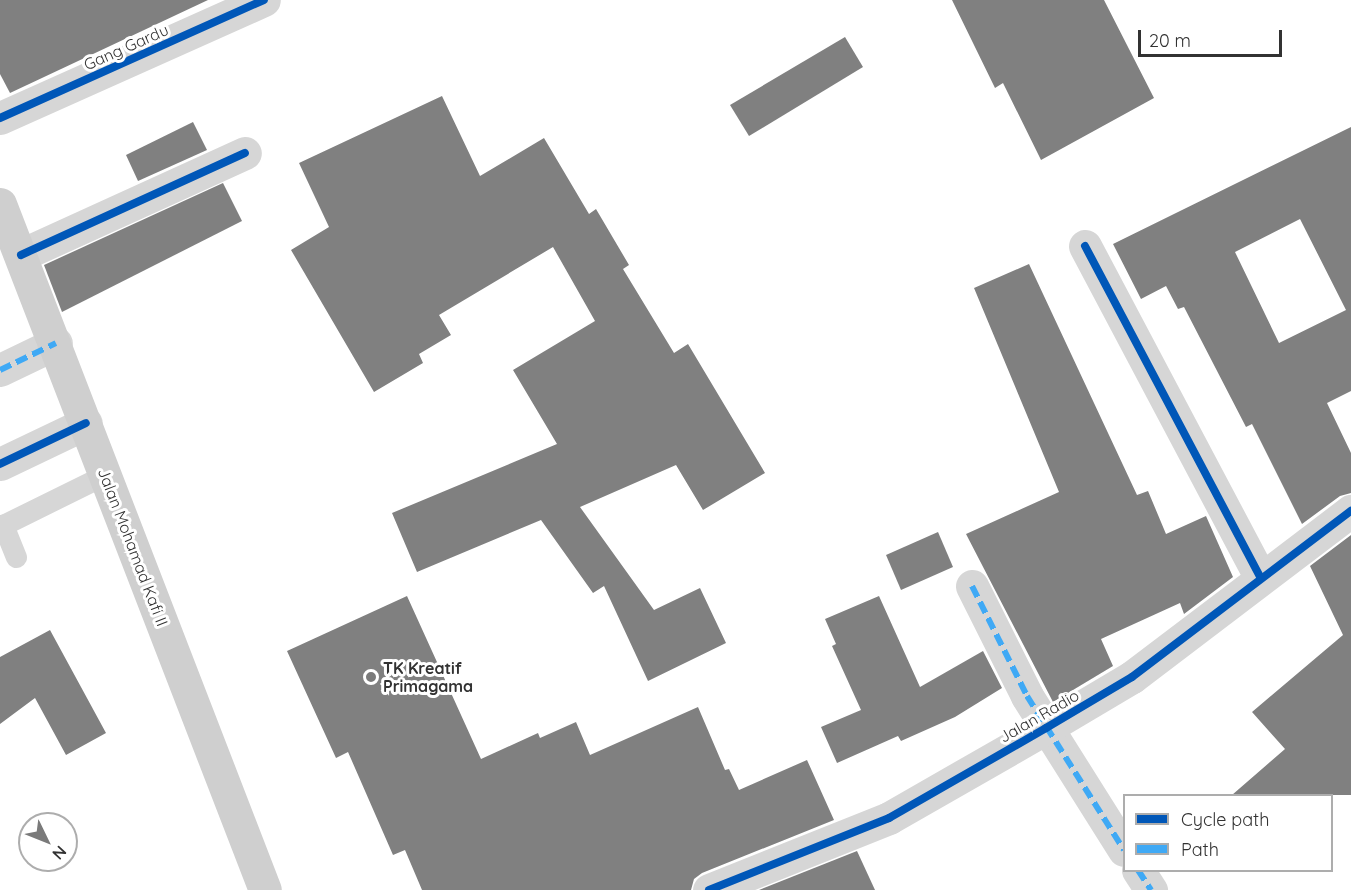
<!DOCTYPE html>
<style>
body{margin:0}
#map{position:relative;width:1351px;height:890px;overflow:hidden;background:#fff;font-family:Quicksand,sans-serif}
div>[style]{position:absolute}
.building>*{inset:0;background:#808080}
.service>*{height:21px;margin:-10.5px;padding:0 10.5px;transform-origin:10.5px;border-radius:10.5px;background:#d6d6d6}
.minor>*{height:33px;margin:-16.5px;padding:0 16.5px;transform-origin:16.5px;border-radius:16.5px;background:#d6d6d6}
.secondary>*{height:33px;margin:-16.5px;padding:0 16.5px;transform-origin:16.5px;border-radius:16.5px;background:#cfcfcf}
.quiet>*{height:6px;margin-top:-3px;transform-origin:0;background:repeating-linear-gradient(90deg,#3fa9f5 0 12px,transparent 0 18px)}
.cycleway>*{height:8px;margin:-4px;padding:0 4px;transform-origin:4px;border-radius:4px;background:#0057b8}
.dots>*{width:16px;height:16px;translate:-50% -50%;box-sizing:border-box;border:3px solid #fff;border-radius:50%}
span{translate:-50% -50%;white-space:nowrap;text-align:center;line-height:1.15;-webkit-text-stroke:6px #fff;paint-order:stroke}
.street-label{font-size:16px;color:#323232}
.poi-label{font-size:16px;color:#323232;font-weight:700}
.left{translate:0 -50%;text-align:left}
.legend{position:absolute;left:1123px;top:794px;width:210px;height:78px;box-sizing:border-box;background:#fff;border:2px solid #adadad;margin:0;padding:8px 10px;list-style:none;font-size:18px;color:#323232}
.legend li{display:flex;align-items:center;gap:12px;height:30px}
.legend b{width:30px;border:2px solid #adadad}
.north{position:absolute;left:18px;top:812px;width:60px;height:60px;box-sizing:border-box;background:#fff;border:2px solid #adadad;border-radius:50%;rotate:133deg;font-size:16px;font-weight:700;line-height:24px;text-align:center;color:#323232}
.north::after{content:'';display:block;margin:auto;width:21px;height:27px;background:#7a7a7a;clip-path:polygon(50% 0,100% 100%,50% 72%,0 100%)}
.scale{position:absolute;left:1138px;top:30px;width:144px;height:27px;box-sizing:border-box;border:3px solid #323232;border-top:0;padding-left:8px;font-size:18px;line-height:21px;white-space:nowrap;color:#323232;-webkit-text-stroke:4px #fff;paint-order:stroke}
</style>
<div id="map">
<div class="building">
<i style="clip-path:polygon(0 0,208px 0,10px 93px,0 74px)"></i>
<i style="clip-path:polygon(952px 0,1104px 0,1154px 98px,1041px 160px,1003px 83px,995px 88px)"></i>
<i style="clip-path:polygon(845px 37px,863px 67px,749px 136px,730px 105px)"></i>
<i style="clip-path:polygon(442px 96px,480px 176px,544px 138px,589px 214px,596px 209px,629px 265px,623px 269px,674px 353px,688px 344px,765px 473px,703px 510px,676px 465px,580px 507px,654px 610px,700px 588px,726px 643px,648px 681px,604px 586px,593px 593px,541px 520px,417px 572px,392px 513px,557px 444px,513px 370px,595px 321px,553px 247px,439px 315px,451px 335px,419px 354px,423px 363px,374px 392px,291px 250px,329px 227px,299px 163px)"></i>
<i style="clip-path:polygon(193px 122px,207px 150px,138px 181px,126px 155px)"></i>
<i style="clip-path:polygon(evenodd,1351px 127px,1351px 391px,1327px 403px,1351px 453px,1351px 493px,1340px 496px,1302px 524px,1252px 424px,1246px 427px,1184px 307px,1178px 309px,1166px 286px,1141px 299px,1113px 244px,1351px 127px,1300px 219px,1346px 310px,1279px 343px,1235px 252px,1300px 219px)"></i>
<i style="clip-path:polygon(223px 183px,242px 221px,62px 312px,44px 265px)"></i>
<i style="clip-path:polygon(1029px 264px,1137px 495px,1148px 491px,1166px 534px,1206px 516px,1233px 577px,1184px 614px,1180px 603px,1101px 639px,1113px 666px,1053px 702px,966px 534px,1059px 492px,974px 288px)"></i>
<i style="clip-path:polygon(938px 532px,953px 567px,901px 590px,886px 555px)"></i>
<i style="clip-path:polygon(1351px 535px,1351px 795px,1232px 795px,1285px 749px,1252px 712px,1343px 635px,1310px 566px)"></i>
<i style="clip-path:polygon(407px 596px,481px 759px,538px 733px,540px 738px,576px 722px,590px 755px,698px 707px,725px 770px,729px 769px,739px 790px,807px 760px,834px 820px,702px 873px,694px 879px,691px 890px,422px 890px,405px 850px,393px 855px,348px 752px,336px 758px,287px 651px)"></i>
<i style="clip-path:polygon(879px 596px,920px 687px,983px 651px,1002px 688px,955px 717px,901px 741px,898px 736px,837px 763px,821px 727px,861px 710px,832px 646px,836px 644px,825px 619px)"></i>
<i style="clip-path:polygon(50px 630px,106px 733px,66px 755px,35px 698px,0 724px,0 657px)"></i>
<i style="clip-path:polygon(857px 851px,875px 890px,759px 890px)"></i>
</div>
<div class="service">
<i style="left:16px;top:557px;width:35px;rotate:-112deg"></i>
<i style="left:3px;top:525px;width:115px;rotate:-26.3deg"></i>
</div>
<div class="minor">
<i style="left:0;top:118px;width:289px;rotate:-24.1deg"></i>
<i style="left:1085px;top:246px;width:374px;rotate:62.1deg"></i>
<i style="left:21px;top:255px;width:246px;rotate:-24.5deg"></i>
<i style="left:0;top:370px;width:62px;rotate:-25.7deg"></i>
<i style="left:0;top:464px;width:95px;rotate:-25.5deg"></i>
<i style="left:972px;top:586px;width:123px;rotate:63.4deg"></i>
<i style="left:1027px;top:696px;width:182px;rotate:57.8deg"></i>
<i style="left:1138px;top:870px;width:24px;rotate:57deg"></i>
<i style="left:709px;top:890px;width:194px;rotate:-21.8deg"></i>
<i style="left:889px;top:818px;width:181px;rotate:-29.8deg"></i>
<i style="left:1046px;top:728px;width:100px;rotate:-30.7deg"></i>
<i style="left:1132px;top:677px;width:275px;rotate:-37.2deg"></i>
</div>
<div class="secondary">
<i style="left:0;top:204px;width:735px;rotate:68.88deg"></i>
</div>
<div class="quiet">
<i style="left:0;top:370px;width:62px;rotate:-25.7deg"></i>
<i style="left:972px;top:586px;width:123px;rotate:63.4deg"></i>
<i style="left:1027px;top:696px;width:182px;rotate:57.8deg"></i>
<i style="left:1138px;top:870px;width:24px;rotate:57deg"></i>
</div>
<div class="cycleway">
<i style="left:0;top:118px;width:289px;rotate:-24.1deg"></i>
<i style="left:1085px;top:246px;width:374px;rotate:62.1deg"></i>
<i style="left:21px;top:255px;width:246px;rotate:-24.5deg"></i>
<i style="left:0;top:464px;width:95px;rotate:-25.5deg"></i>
<i style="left:709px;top:890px;width:194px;rotate:-21.8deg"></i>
<i style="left:889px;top:818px;width:181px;rotate:-29.8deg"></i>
<i style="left:1046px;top:728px;width:100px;rotate:-30.7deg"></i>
<i style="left:1132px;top:677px;width:275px;rotate:-37.2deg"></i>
</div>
<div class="dots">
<i style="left:371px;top:677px;background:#7a7a7a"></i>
</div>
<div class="street-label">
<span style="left:126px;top:47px;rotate:-24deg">Gang Gardu</span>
<span style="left:133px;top:547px;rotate:69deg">Jalan Mohamad Kafi II</span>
<span style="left:1039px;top:716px;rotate:-30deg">Jalan Radio</span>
</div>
<div class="poi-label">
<span class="left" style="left:383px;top:677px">TK Kreatif<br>Primagama</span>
</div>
<ul class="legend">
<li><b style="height:8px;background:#0057b8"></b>Cycle path</li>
<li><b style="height:8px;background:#3fa9f5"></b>Path</li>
</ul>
<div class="north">N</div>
<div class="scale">20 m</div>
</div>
